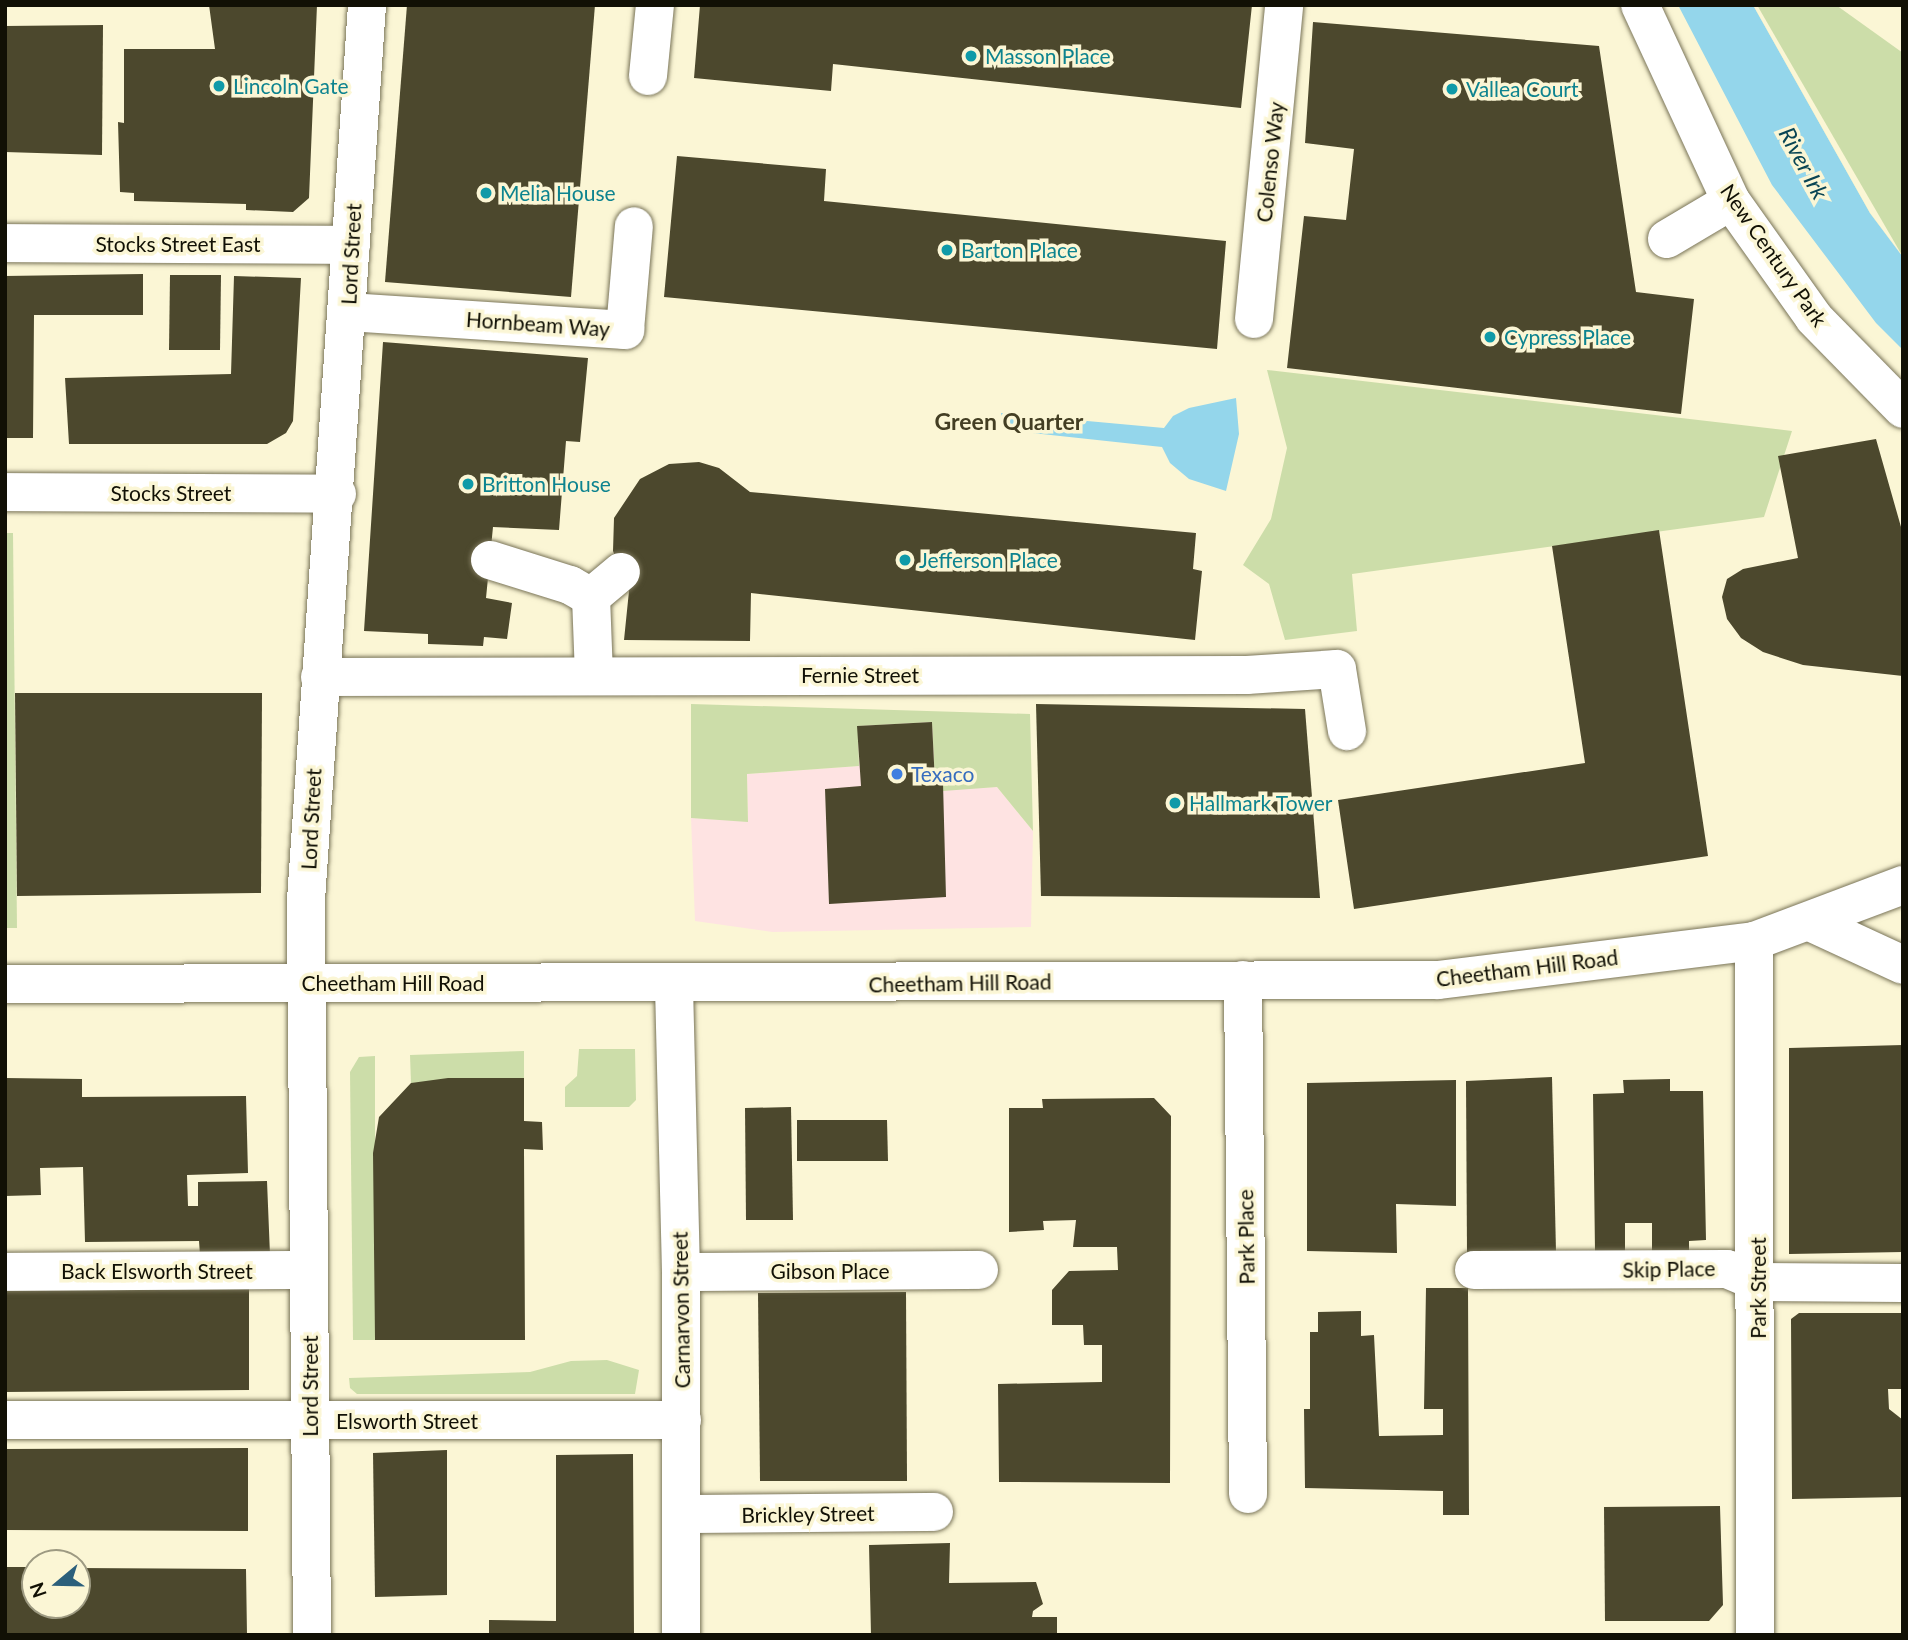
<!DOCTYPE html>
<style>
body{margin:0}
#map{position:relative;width:1908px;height:1640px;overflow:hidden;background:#fbf6d5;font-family:Lato,sans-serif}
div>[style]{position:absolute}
.commercial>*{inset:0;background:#fee3e2}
.green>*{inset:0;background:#ccdda9}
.water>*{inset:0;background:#94d6eb}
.pier>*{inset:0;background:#fbf6d5}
.building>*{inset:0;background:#4c482d}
.roads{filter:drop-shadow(0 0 2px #797458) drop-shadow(0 0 2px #797458)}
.minor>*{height:38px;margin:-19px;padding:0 19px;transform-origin:19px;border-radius:19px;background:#fff}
.highway>*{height:38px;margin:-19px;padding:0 19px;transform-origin:19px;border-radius:19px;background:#fff}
.dots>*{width:19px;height:19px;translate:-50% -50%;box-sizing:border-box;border:4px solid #fbf6d5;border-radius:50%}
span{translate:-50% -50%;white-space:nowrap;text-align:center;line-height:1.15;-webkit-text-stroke:7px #fbf6d5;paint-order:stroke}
.culture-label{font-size:21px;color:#0d838f}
.left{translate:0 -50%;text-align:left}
.street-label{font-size:21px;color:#111005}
.shop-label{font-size:21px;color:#366cbe}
.water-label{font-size:23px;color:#094554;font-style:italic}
.neighbourhood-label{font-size:23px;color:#433e23;font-weight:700}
.frame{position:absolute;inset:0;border:7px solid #111005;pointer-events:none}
.north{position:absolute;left:21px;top:1549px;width:70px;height:70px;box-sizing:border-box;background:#fbf6d5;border:2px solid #9d9a82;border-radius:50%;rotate:251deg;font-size:19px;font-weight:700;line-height:28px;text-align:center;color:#111005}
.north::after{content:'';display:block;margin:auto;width:24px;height:32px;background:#2b5f7b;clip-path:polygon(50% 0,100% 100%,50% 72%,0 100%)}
</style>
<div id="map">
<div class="commercial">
<i style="clip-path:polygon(932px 722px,943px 790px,997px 787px,1033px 831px,1031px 927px,773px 932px,695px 921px,691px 818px,748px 821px,747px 774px,859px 766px,857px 726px)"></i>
</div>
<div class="green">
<i style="clip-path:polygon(1753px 5px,1836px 5px,1903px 53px,1903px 257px,1870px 213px)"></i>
<i style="clip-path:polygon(1267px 370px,1792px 431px,1764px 517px,1352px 574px,1357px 631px,1285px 640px,1269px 584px,1243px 565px,1271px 519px,1287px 448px)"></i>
<i style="clip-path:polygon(5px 533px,13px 533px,17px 928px,5px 928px)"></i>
<i style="clip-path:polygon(691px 704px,1030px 714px,1033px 831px,997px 787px,943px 791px,943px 783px,935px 783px,932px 722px,858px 726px,859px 766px,747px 774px,748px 822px,691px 818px)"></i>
<i style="clip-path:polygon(579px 1049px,635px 1049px,636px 1100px,629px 1107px,565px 1107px,565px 1087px,577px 1076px)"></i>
<i style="clip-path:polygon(524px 1051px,524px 1078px,411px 1083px,410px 1055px)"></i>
<i style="clip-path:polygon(375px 1056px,375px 1340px,353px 1340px,350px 1072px,359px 1057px)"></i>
<i style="clip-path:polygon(607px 1360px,639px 1370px,635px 1394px,357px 1394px,350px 1388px,349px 1378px,530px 1372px,571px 1361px)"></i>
</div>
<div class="water">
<i style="clip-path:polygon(1678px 5px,1753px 5px,1870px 213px,1903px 257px,1903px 350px,1876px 323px,1772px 185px)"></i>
<i style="clip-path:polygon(1236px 398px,1239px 434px,1226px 491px,1189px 479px,1170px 463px,1162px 447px,1004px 430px,1001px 413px,1164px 428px,1173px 416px,1189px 408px)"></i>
</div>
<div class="pier">
<i style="clip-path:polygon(1753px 5px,1757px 5px,1903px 257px,1870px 213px)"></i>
</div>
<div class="building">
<i style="clip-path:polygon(209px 5px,317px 5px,309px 198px,293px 212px,246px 210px,246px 204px,134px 201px,134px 193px,120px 192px,118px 122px,124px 123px,124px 49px,215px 49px)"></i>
<i style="clip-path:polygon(407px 5px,595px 5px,571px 297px,385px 282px)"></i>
<i style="clip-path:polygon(700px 5px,1252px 5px,1241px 108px,833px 64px,831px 91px,694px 78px)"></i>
<i style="clip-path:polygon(1313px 22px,1599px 46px,1636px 292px,1694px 299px,1681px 414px,1287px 368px,1304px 216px,1346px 220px,1354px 149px,1305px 143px)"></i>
<i style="clip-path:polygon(103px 25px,102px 155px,5px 152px,5px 26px)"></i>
<i style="clip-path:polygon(677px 156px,826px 169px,824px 201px,1226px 241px,1217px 349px,664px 297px)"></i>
<i style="clip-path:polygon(143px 274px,143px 315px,34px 315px,33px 438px,5px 438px,5px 276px)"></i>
<i style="clip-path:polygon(170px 275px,221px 275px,220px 350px,169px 350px)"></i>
<i style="clip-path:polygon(234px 276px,301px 278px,293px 421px,286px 433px,267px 444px,69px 444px,65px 378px,231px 374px)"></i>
<i style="clip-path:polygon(383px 342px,588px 358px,580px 442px,566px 441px,559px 530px,493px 527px,486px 598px,512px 603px,507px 639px,484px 637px,483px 646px,428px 644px,428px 634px,364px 631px)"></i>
<i style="clip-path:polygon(1876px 439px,1903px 534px,1903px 676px,1803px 665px,1763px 652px,1741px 638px,1727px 619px,1722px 597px,1727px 579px,1743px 569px,1798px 558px,1778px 456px)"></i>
<i style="clip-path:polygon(699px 462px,719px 468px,750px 492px,1196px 533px,1193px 569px,1202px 571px,1195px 640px,751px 593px,750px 641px,624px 640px,629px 591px,613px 551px,614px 518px,640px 479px,669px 464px)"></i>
<i style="clip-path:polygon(1659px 530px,1708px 856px,1354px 909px,1338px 800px,1585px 763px,1552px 546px)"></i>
<i style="clip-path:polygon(15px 693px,262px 693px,261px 893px,17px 896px)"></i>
<i style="clip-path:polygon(1036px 704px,1305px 709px,1320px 898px,1041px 896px)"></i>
<i style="clip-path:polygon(932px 722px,935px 783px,943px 783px,946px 897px,829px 904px,825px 789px,861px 786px,857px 726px)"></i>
<i style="clip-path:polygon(1903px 1045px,1903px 1252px,1789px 1254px,1789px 1048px)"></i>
<i style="clip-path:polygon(1552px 1077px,1556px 1252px,1467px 1253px,1466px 1081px)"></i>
<i style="clip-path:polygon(5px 1078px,82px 1079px,82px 1097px,246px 1096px,248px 1173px,187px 1175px,188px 1206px,198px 1206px,198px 1182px,267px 1181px,270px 1255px,200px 1255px,199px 1241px,85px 1242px,83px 1167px,40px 1168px,41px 1195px,5px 1196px)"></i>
<i style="clip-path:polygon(448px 1078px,524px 1078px,524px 1121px,542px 1122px,543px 1150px,524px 1149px,525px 1340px,375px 1340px,373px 1153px,379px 1117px,411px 1083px)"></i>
<i style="clip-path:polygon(1670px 1079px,1670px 1091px,1703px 1091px,1706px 1240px,1689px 1241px,1689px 1253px,1652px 1252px,1652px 1223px,1625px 1223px,1625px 1251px,1595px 1252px,1593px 1094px,1624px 1093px,1623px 1080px)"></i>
<i style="clip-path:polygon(1456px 1080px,1456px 1206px,1396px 1204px,1397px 1253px,1307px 1251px,1307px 1083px)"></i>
<i style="clip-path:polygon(1154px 1098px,1171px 1116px,1170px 1483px,999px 1482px,998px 1384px,1102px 1382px,1102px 1345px,1084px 1345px,1083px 1325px,1052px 1325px,1052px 1290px,1069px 1271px,1118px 1270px,1117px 1247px,1073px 1247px,1076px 1220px,1043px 1221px,1044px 1230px,1009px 1232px,1009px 1108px,1043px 1108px,1042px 1099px)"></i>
<i style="clip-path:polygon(791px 1107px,793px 1220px,746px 1220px,745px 1108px)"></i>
<i style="clip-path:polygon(797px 1120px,887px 1120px,888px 1161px,797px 1161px)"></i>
<i style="clip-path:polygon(1426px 1288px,1468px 1288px,1469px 1515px,1443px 1515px,1443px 1491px,1305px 1488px,1304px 1409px,1310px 1409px,1310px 1332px,1318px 1332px,1318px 1312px,1361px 1311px,1361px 1336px,1374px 1335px,1379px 1436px,1443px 1435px,1443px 1409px,1424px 1409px)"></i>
<i style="clip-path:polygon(249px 1289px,249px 1390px,5px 1392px,5px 1291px)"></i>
<i style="clip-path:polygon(906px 1292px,907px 1481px,760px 1481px,758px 1293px)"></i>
<i style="clip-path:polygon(1799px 1313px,1903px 1313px,1903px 1389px,1888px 1389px,1889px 1409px,1903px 1420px,1903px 1497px,1792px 1499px,1791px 1319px)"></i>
<i style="clip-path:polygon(248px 1448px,248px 1531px,5px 1530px,5px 1449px)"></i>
<i style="clip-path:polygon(447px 1450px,447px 1595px,375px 1597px,373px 1453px)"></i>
<i style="clip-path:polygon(633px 1454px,634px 1635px,489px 1635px,489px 1620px,556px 1621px,556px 1455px)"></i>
<i style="clip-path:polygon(1720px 1506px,1723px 1605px,1709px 1621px,1605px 1621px,1604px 1507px)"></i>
<i style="clip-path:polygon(950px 1543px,949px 1583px,1036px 1582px,1043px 1604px,1033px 1611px,1032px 1617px,1057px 1617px,1057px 1635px,871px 1635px,869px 1545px)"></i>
<i style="clip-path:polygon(5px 1567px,35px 1567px,35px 1605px,77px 1605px,77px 1568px,246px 1569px,247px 1635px,5px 1635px)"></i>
</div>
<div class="roads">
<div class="minor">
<i style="left:1640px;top:5px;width:216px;rotate:65.1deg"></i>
<i style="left:1731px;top:201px;width:143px;rotate:54.6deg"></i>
<i style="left:1814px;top:318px;width:127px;rotate:45.6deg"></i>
<i style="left:648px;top:76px;width:71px;rotate:-84.4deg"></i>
<i style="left:1667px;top:239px;width:74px;rotate:-30.7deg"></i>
<i style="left:5px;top:243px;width:346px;rotate:0.3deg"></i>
<i style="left:348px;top:312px;width:278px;rotate:3.7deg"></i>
<i style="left:625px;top:330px;width:104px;rotate:-85.1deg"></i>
<i style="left:1254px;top:319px;width:315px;rotate:-84.5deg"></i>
<i style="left:5px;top:492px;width:332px;rotate:0.3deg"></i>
<i style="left:490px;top:560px;width:84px;rotate:17.4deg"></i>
<i style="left:570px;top:585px;width:24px;rotate:30deg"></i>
<i style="left:591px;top:597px;width:78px;rotate:87.8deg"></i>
<i style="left:591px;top:597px;width:39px;rotate:-40deg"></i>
<i style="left:320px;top:677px;width:927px;rotate:-0.12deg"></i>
<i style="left:1247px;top:675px;width:90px;rotate:-3.8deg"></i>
<i style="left:1337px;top:669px;width:63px;rotate:80.8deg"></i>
<i style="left:1754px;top:941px;width:694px;rotate:89.92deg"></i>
<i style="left:1243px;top:980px;width:514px;rotate:89.44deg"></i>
<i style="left:674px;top:986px;width:286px;rotate:88.6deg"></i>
<i style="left:681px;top:1272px;width:363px;rotate:90deg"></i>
<i style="left:1474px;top:1270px;width:253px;rotate:-0.2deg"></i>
<i style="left:1727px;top:1269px;width:34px;rotate:23deg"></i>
<i style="left:1758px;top:1282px;width:145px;rotate:0.4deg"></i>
<i style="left:5px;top:1272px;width:304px;rotate:-0.4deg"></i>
<i style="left:681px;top:1272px;width:298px;rotate:-0.4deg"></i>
<i style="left:5px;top:1420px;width:677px"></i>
<i style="left:682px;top:1514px;width:252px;rotate:-0.5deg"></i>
<i style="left:312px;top:1635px;width:735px;rotate:-90.47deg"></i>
<i style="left:306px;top:900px;width:897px;rotate:-86.1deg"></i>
</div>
<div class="highway">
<i style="left:1810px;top:922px;width:102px;rotate:24.8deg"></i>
<i style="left:5px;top:984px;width:1433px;rotate:-0.16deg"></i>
<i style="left:1438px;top:980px;width:318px;rotate:-7deg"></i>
<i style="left:1754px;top:941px;width:159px;rotate:-20.6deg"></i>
</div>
</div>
<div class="dots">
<i style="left:971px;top:56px;background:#0f9aa8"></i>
<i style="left:219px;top:86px;background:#0f9aa8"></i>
<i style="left:1452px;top:89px;background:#0f9aa8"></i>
<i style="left:486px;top:193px;background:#0f9aa8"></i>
<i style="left:947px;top:250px;background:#0f9aa8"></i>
<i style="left:1490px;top:337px;background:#0f9aa8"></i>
<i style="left:468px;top:484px;background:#0f9aa8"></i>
<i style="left:905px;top:560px;background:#0f9aa8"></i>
<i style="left:897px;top:774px;background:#3f7fe0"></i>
<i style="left:1175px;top:803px;background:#0f9aa8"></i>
</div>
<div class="culture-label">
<span class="left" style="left:985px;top:56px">Masson Place</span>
<span class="left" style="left:233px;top:86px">Lincoln Gate</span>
<span class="left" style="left:1466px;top:89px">Vallea Court</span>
<span class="left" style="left:500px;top:193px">Melia House</span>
<span class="left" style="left:961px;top:250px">Barton Place</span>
<span class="left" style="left:1504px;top:337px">Cypress Place</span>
<span class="left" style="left:482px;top:484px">Britton House</span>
<span class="left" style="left:919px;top:560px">Jefferson Place</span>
<span class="left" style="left:1189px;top:803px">Hallmark Tower</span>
</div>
<div class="street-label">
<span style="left:1270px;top:162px;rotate:-84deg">Colenso Way</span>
<span style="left:178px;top:244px">Stocks Street East</span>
<span style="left:351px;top:254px;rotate:-87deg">Lord Street</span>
<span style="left:1774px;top:255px;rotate:55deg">New Century Park</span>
<span style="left:538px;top:324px;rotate:4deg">Hornbeam Way</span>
<span style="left:171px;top:493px">Stocks Street</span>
<span style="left:860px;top:675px">Fernie Street</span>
<span style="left:311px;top:819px;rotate:-87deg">Lord Street</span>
<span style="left:1527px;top:968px;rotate:-7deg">Cheetham Hill Road</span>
<span style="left:393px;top:983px">Cheetham Hill Road</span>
<span style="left:960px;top:983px;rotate:-1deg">Cheetham Hill Road</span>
<span style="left:1246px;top:1237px;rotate:-91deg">Park Place</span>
<span style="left:1669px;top:1269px;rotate:-1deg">Skip Place</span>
<span style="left:157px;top:1271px">Back Elsworth Street</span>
<span style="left:830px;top:1271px">Gibson Place</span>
<span style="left:1758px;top:1288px;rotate:-90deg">Park Street</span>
<span style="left:681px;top:1310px;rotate:-91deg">Carnarvon Street</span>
<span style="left:310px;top:1386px;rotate:-90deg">Lord Street</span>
<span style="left:407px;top:1421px">Elsworth Street</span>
<span style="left:808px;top:1514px;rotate:-1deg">Brickley Street</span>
</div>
<div class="shop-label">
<span class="left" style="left:911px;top:774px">Texaco</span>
</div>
<div class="water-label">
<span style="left:1804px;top:163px;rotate:62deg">River Irk</span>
</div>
<div class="neighbourhood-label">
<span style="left:1009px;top:421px">Green Quarter</span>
</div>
<div class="frame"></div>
<div class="north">N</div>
</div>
